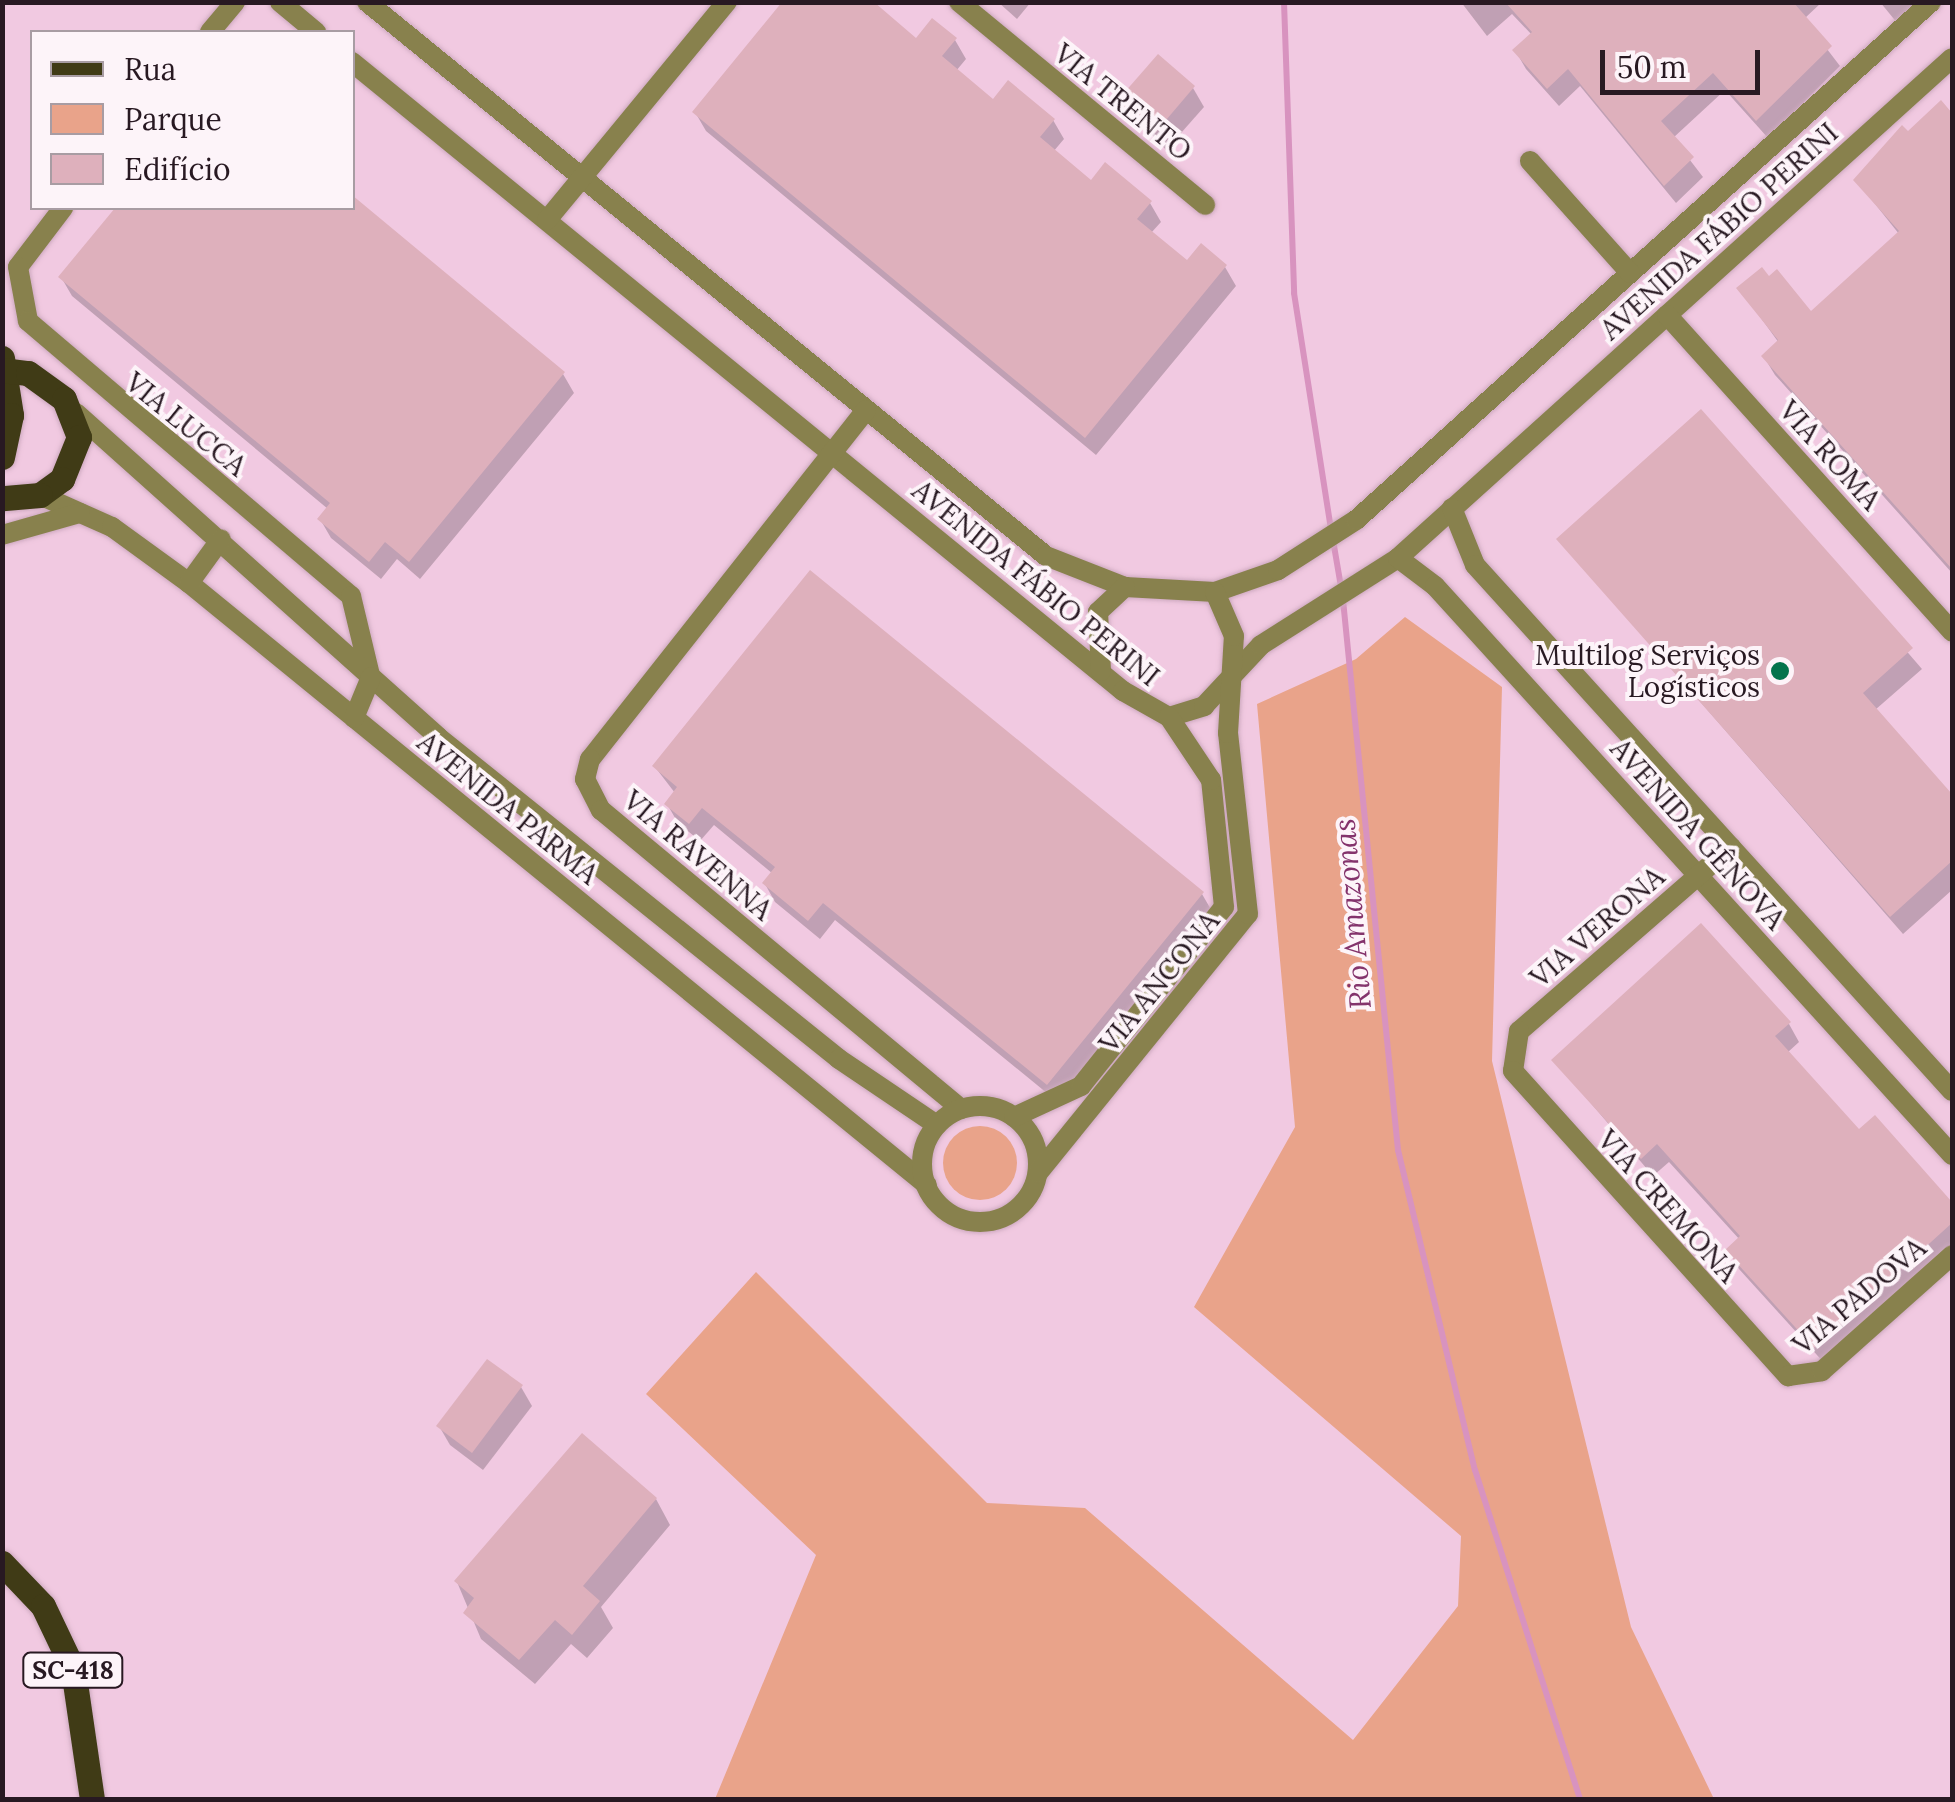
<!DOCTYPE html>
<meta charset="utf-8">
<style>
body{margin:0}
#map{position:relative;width:1955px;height:1802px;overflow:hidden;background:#f1c9e1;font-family:Lora,serif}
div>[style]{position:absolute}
.green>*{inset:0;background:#e9a38a}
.round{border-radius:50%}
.shadow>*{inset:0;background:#0003}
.stream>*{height:6px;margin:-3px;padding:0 3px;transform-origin:3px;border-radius:3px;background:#d893bf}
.building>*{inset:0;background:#deb0bc}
.roads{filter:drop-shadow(0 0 2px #cda9bf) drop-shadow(0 0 2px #cda9bf)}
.street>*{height:20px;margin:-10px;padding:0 10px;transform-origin:10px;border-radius:10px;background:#88814d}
.street>.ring{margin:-10px;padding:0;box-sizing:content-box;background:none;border:20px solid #88814d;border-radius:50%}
.primary>*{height:25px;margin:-12.5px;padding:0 12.5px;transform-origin:12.5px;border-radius:12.5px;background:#403b16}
.dots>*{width:28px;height:28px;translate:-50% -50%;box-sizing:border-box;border:5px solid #fdf4f9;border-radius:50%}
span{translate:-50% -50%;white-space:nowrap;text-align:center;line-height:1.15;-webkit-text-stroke:8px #fdf4f9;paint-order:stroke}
.shield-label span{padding:2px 8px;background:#fdf4f9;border:2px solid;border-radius:8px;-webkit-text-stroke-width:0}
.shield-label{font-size:25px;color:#281922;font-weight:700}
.street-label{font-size:28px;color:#281922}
.poi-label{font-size:28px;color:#281922}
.right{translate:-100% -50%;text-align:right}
.water-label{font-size:30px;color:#84336c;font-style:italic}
.frame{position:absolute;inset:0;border:5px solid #281922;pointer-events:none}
.legend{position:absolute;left:30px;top:30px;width:325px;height:180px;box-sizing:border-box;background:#fdf4f9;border:2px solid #a89ca3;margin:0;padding:12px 18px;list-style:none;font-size:30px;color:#281922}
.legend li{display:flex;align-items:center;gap:20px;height:50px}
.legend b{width:50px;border:2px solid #a89ca3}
.scale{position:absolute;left:1600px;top:50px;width:160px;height:45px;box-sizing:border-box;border:5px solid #281922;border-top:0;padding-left:12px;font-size:30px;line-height:35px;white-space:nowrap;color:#281922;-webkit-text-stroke:8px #fdf4f9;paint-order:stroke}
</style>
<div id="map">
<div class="green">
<i style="clip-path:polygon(1405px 617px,1502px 687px,1492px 1061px,1631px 1627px,1714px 1799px,715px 1799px,816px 1555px,646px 1394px,756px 1272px,987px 1503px,1085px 1508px,1353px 1740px,1458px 1606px,1461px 1536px,1194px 1307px,1295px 1127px,1257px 704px,1356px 659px)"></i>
<i class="round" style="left:943px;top:1126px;width:74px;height:74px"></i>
</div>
<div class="shadow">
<i style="clip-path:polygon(998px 2px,1031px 2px,1017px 19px)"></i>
<i style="clip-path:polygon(1461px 2px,1822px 2px,1804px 19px,1840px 66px,1768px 138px,1725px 90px,1673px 138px,1703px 177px,1676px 203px,1580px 86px,1559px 106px,1526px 69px,1515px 50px,1532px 35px,1512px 14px,1487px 36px)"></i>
<i style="clip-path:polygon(1880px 2px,1922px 2px,1898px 24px)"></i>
<i style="clip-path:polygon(955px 40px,966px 59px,956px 71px,993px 102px,1053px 120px,1064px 139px,1053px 152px,1091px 183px,1150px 203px,1161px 222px,1151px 233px,1187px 264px,1225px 267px,1236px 286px,1096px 455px,706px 131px,695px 112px,916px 41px)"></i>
<i style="clip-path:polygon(1193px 88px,1204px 107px,1166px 150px,1120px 101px)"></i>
<i style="clip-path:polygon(1941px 104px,1952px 117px,1952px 573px,1775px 375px,1764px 357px,1779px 343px,1740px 289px,1810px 314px,1899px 234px,1856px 180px)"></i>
<i style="clip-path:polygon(119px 208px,352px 208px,563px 374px,574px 393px,420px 579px,397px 559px,381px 579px,331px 538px,320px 519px,328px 509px,72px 296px,61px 277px)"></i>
<i style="clip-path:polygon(1701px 413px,1922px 669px,1875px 710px,1952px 797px,1952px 890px,1903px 934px,1559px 540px)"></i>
<i style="clip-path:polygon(655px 767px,1202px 894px,1213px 913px,1059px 1103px,835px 920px,820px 939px,775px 902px,765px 884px,773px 874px,714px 825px,700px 841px,678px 823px,667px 804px,675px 793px)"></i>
<i style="clip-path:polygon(1789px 1024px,1799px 1042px,1787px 1053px,1859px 1133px,1874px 1119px,1952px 1205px,1952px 1251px,1826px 1365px,1739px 1269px,1728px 1250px,1740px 1240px,1669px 1162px,1653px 1176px,1554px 1060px)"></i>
<i style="clip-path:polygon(521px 1387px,532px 1406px,483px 1470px,450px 1445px,439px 1426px)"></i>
<i style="clip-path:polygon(656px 1499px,670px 1525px,601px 1607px,613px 1628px,587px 1658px,571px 1644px,535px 1684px,481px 1639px,457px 1582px)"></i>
</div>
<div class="stream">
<i style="left:1284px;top:2px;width:291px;rotate:88deg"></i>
<i style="left:1294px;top:293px;width:238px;rotate:81.1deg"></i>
<i style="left:1333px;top:540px;width:48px;rotate:80.3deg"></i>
<i style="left:1343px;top:600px;width:553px;rotate:84.29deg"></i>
<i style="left:1398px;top:1150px;width:329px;rotate:76.5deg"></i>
<i style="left:1475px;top:1470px;width:346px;rotate:72.3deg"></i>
</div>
<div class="building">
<i style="clip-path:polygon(782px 2px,874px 2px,916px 38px,932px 18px,957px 38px,942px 56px,993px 99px,1008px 80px,1055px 119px,1040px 137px,1091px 180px,1105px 162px,1152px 201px,1137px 219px,1187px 260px,1201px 243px,1227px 265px,1085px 438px,692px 112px)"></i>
<i style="clip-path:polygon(1505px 2px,1793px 2px,1832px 46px,1756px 121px,1713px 73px,1661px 121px,1694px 157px,1664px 186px,1568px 69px,1547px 89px,1512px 50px,1532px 32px)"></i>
<i style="clip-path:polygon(1158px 54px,1195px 86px,1155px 133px,1117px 101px)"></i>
<i style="clip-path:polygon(1941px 100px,1952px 113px,1952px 569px,1761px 356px,1778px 340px,1736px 288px,1762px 267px,1769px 276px,1777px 269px,1811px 311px,1899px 231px,1853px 180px,1902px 125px,1908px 131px)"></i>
<i style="clip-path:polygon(352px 195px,565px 372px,409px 562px,385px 542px,369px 562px,317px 519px,330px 503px,58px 277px,115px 208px,352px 208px)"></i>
<i style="clip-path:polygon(1701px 409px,1913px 648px,1863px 693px,1952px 794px,1952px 861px,1890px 917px,1556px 539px)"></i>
<i style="clip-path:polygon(810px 570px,1204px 892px,1047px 1085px,823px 903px,808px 921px,762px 883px,775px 867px,702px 808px,689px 824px,664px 804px,677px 787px,652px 766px)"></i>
<i style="clip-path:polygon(1701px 923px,1791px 1022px,1775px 1036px,1859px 1129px,1875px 1115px,1952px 1202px,1952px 1223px,1814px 1348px,1725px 1250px,1740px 1236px,1657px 1144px,1641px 1159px,1551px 1060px)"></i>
<i style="clip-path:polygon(487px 1359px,523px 1385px,472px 1453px,436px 1426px)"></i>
<i style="clip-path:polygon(582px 1433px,657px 1498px,583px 1586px,600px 1601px,572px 1635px,555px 1620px,519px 1660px,463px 1613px,474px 1598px,454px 1581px)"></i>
</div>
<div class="roads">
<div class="street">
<i style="left:280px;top:2px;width:47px;rotate:39.8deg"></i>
<i style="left:367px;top:2px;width:876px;rotate:39.21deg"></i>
<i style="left:1046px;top:556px;width:85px;rotate:21.4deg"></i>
<i style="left:1125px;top:587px;width:90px;rotate:3.2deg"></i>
<i style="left:1215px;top:592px;width:67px;rotate:-19.2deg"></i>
<i style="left:1278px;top:570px;width:93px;rotate:-32.7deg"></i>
<i style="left:1356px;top:520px;width:774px;rotate:-42.01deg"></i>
<i style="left:959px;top:2px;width:319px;rotate:39.5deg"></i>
<i style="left:210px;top:32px;width:39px;rotate:-50deg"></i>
<i style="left:352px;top:62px;width:995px;rotate:39.21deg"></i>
<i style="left:1123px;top:691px;width:53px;rotate:29.5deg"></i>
<i style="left:1169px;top:717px;width:37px;rotate:-17deg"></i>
<i style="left:1204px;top:706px;width:83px;rotate:-46.9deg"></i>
<i style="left:1261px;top:645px;width:162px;rotate:-32.4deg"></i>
<i style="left:1398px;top:558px;width:746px;rotate:-42.07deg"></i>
<i style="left:1530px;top:161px;width:150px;rotate:48.2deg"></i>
<i style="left:63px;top:208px;width:74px;rotate:127.3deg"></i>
<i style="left:18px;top:267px;width:55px;rotate:79.5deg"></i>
<i style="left:28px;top:321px;width:424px;rotate:40.4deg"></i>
<i style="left:351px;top:596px;width:81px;rotate:76.5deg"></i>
<i style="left:547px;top:220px;width:283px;rotate:-50.5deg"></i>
<i style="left:1667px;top:315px;width:426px;rotate:48deg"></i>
<i style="left:866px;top:410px;width:445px;rotate:128.3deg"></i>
<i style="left:590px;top:759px;width:21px;rotate:104deg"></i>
<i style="left:585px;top:779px;width:35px;rotate:63deg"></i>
<i style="left:601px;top:810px;width:468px;rotate:39.7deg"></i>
<i style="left:76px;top:413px;width:486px;rotate:41.8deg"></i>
<i style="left:438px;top:737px;width:514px;rotate:38.76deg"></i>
<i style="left:839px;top:1059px;width:118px;rotate:34deg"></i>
<i style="left:40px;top:495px;width:79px;rotate:24deg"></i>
<i style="left:112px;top:527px;width:95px;rotate:36deg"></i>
<i style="left:189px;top:583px;width:952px;rotate:39.2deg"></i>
<i style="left:1452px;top:508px;width:61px;rotate:68deg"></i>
<i style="left:1475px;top:565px;width:710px;rotate:47.8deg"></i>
<i style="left:2px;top:535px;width:81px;rotate:-15.8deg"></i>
<i style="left:1398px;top:558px;width:46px;rotate:37.1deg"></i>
<i style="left:1435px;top:586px;width:769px;rotate:47.74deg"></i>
<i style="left:189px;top:583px;width:54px;rotate:-54deg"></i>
<i style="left:1101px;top:671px;width:59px;rotate:-92.9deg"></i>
<i style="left:1098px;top:612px;width:37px;rotate:-43deg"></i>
<i style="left:354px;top:718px;width:44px;rotate:-67.5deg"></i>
<i style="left:1731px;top:847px;width:281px;rotate:139deg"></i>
<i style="left:1519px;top:1031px;width:40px;rotate:98.5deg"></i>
<i style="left:1513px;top:1071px;width:411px;rotate:48deg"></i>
<i style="left:1788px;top:1376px;width:34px;rotate:-8deg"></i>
<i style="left:1822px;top:1371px;width:174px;rotate:-41.7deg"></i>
<i class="ring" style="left:922px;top:1106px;width:96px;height:96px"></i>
<i style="left:1014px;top:1117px;width:74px;rotate:-24.8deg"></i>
<i style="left:1081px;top:1086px;width:229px;rotate:-51.4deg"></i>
<i style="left:1224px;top:907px;width:128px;rotate:-95.8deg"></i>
<i style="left:1211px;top:780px;width:76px;rotate:-123.7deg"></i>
<i style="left:1038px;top:1173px;width:333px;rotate:-51deg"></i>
<i style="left:1248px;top:914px;width:182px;rotate:-96.3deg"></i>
<i style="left:1228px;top:733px;width:97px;rotate:-86.5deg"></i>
<i style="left:1234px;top:636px;width:48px;rotate:-113.4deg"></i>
</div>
<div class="primary">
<i style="left:2px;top:358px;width:58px;rotate:81deg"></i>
<i style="left:11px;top:415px;width:43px;rotate:102.1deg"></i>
<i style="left:2px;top:370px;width:26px;rotate:7deg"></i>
<i style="left:28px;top:373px;width:44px;rotate:35.8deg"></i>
<i style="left:64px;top:399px;width:41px;rotate:68.5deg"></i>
<i style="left:79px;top:437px;width:45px;rotate:112deg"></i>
<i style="left:62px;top:479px;width:27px;rotate:144deg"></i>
<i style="left:40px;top:495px;width:38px;rotate:175deg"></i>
<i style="left:2px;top:1563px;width:59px;rotate:46.4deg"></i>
<i style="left:43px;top:1606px;width:70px;rotate:64.5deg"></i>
<i style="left:73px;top:1669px;width:132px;rotate:81.7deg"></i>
</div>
</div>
<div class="dots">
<i style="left:1780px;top:671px;background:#04734c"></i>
</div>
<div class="shield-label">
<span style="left:73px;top:1670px">SC-418</span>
</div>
<div class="street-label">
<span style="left:1123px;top:102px;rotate:39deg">VIA TRENTO</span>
<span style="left:1719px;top:231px;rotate:-42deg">AVENIDA FÁBIO PERINI</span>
<span style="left:186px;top:424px;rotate:39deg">VIA LUCCA</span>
<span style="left:1830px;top:455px;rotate:48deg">VIA ROMA</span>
<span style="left:1036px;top:583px;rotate:39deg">AVENIDA FÁBIO PERINI</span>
<span style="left:508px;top:808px;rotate:39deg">AVENIDA PARMA</span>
<span style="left:1698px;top:834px;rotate:48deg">AVENIDA GÊNOVA</span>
<span style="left:698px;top:855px;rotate:40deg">VIA RAVENNA</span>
<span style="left:1597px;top:927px;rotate:-41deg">VIA VERONA</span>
<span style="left:1159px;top:982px;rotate:-51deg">VIA ANCONA</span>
<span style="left:1668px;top:1206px;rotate:48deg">VIA CREMONA</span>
<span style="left:1859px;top:1296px;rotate:-40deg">VIA PADOVA</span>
</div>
<div class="poi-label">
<span class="right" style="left:1760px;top:671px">Multilog Serviços<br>Logísticos</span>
</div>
<div class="water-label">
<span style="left:1352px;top:914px;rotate:-95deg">Rio Amazonas</span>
</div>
<div class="frame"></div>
<ul class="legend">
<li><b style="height:12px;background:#403b16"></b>Rua</li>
<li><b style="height:28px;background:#e9a38a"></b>Parque</li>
<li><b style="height:28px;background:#deb0bc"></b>Edifício</li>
</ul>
<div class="scale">50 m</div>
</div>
